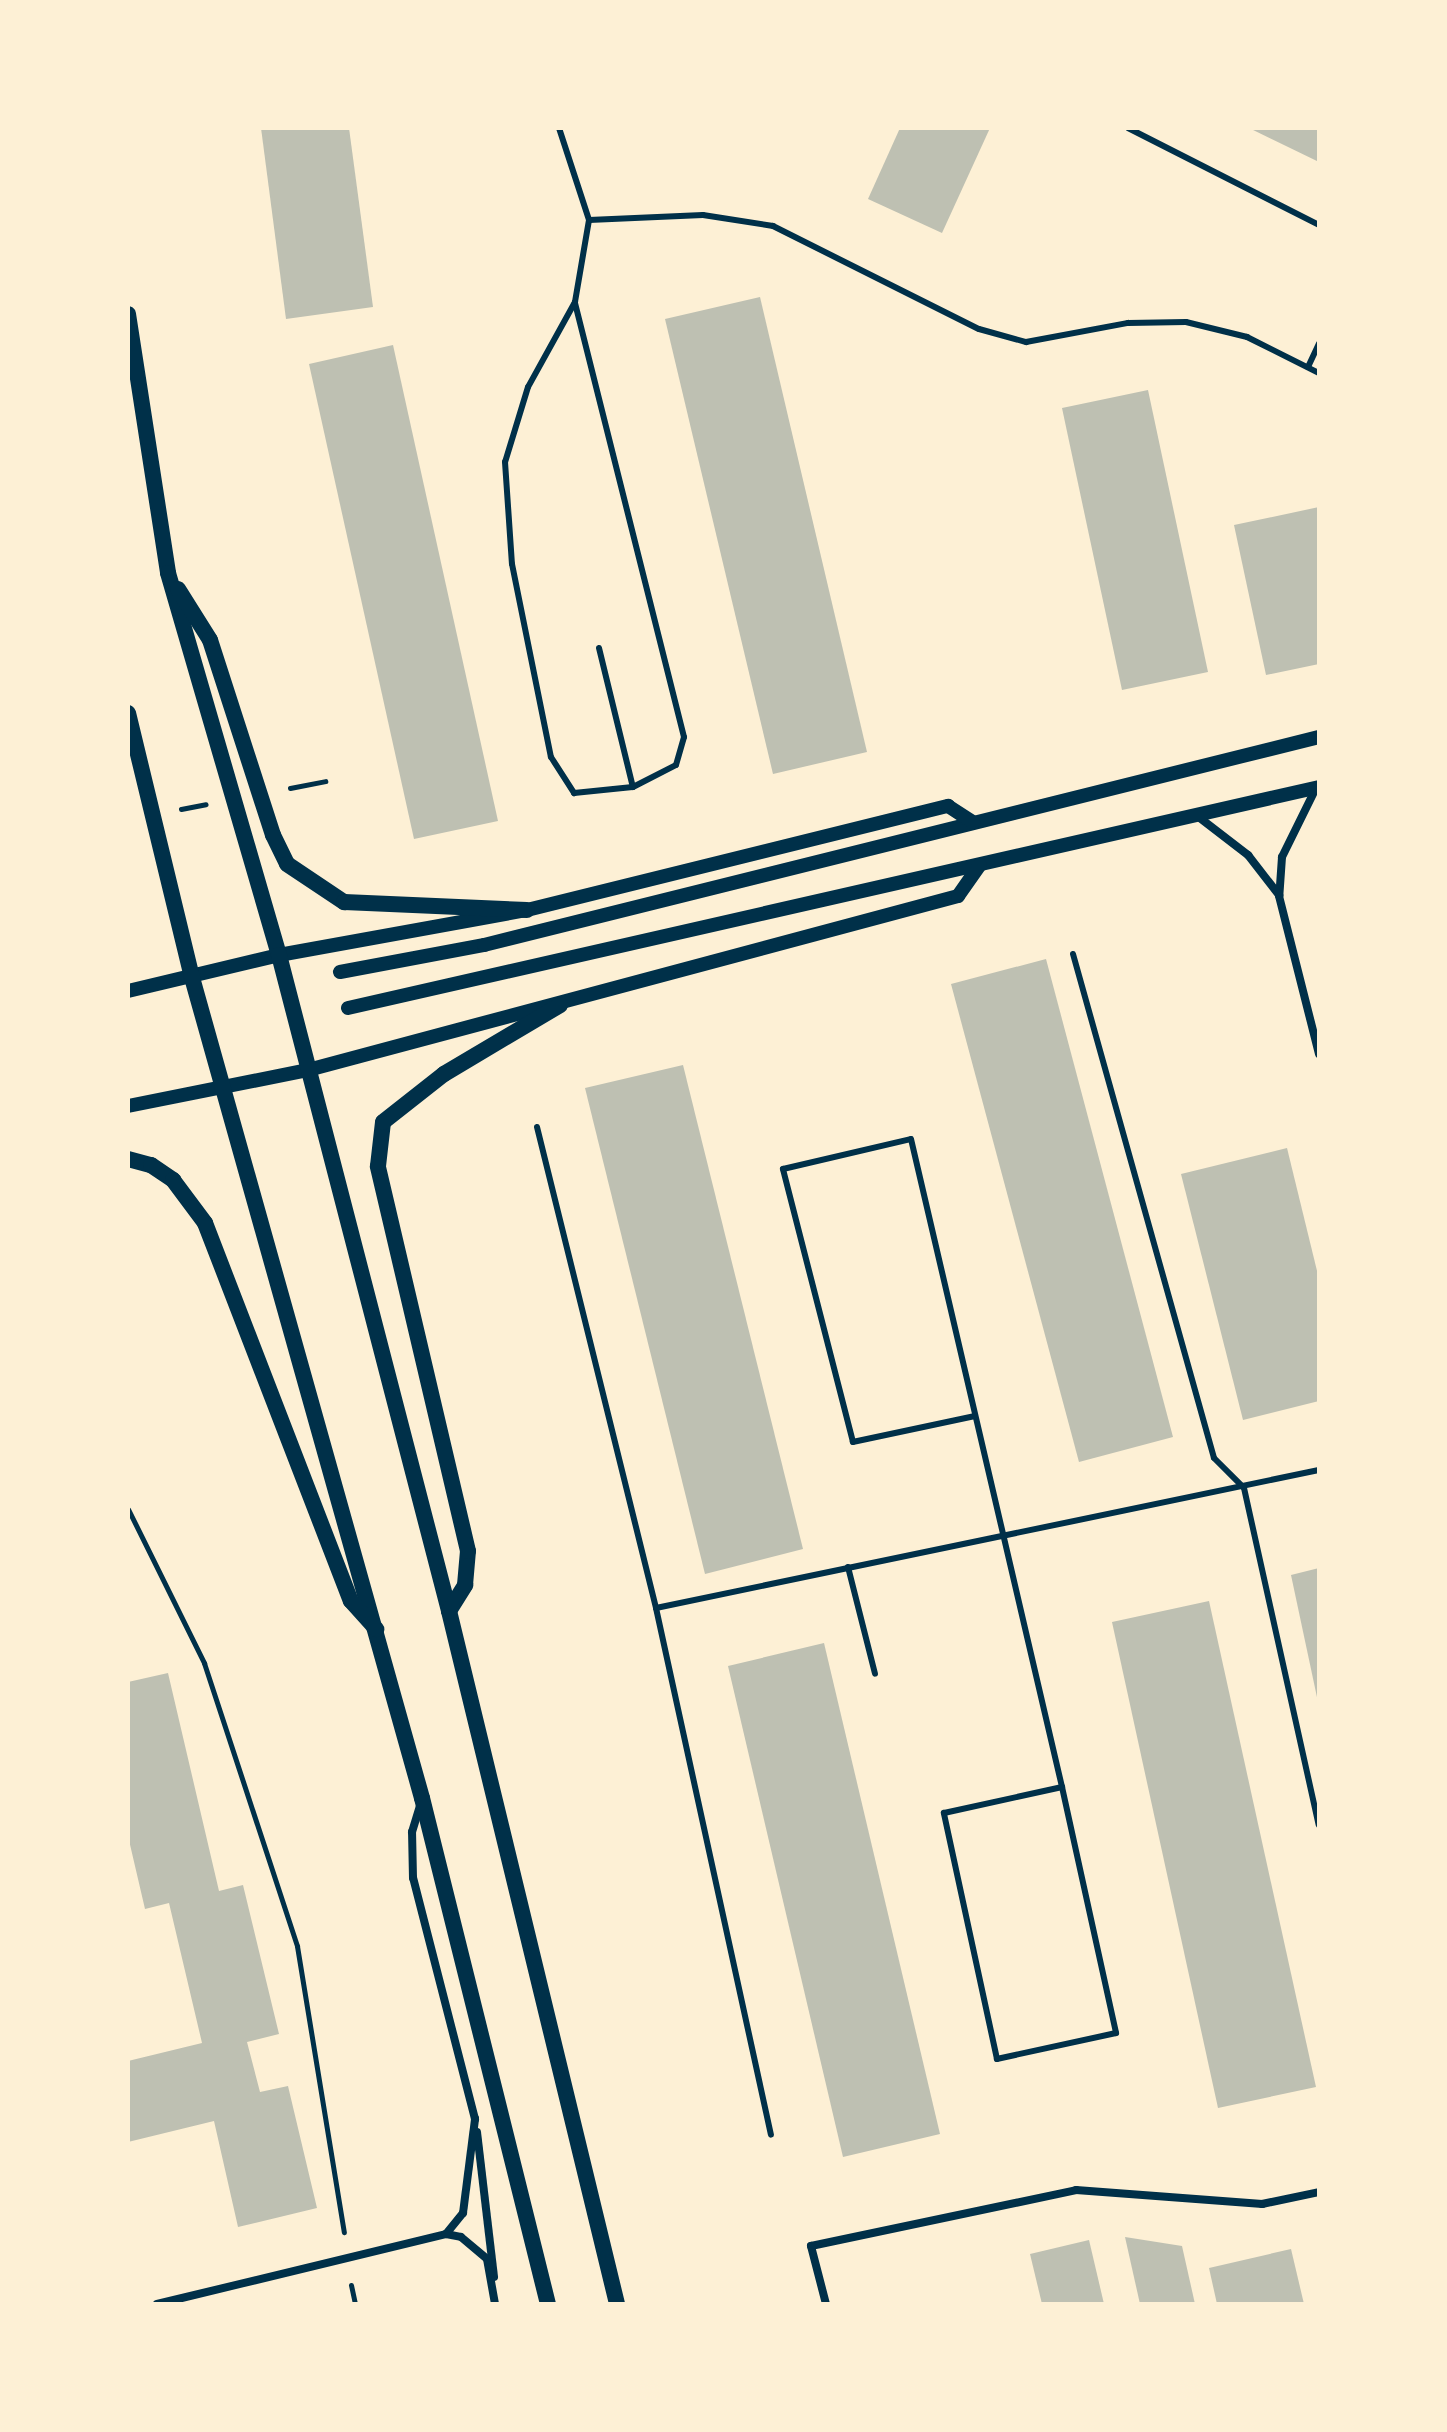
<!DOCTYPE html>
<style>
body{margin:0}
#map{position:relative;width:1447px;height:2432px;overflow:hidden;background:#fdf0d5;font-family:"PT Sans Narrow",sans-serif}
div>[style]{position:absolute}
.building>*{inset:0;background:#bec0b2}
.path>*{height:5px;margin:-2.5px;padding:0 2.5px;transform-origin:2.5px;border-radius:2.5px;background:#003049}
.service>*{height:6px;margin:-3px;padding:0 3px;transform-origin:3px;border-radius:3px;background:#003049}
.minor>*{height:8px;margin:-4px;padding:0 4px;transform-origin:4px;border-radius:4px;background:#003049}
.tertiary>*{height:14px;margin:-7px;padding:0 7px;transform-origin:7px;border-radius:7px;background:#003049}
.secondary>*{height:16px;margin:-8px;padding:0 8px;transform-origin:8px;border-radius:8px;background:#003049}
span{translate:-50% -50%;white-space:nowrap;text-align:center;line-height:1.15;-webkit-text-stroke:7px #fdf0d5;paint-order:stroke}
.frame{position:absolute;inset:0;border:130px solid #fdf0d5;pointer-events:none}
</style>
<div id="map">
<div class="building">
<i style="clip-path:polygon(261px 128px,349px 128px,373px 307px,286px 319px)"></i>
<i style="clip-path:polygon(900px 128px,990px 128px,942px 233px,868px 199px)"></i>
<i style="clip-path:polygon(1249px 128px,1319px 128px,1319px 162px)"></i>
<i style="clip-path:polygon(760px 297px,867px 752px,773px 774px,665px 319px)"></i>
<i style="clip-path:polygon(393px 345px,498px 821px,414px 839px,309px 364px)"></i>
<i style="clip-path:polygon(1148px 390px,1208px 672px,1122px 690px,1062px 408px)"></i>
<i style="clip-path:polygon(1319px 507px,1319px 664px,1266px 675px,1234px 525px)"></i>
<i style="clip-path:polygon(1046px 959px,1173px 1437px,1079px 1462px,951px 984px)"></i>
<i style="clip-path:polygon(683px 1065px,803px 1549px,705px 1574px,585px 1088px)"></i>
<i style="clip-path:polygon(1287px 1148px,1319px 1279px,1319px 1401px,1243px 1420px,1181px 1174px)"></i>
<i style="clip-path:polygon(1319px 1568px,1319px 1702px,1318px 1702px,1291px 1575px)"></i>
<i style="clip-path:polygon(1209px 1601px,1316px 2087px,1218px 2108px,1112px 1622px)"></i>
<i style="clip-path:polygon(824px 1643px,940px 2134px,843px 2157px,728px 1666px)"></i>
<i style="clip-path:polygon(168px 1673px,219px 1891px,243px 1885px,279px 2034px,247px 2042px,260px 2092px,288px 2086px,317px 2208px,238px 2227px,214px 2121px,128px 2142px,128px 2061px,202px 2043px,169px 1903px,145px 1909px,128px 1836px,128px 1682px)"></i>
<i style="clip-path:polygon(1125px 2237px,1182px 2246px,1195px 2304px,1140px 2304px)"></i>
<i style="clip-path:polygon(1089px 2240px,1104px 2304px,1042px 2304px,1030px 2254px)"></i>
<i style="clip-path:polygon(1291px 2249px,1304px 2304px,1217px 2304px,1209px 2268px)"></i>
</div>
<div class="path">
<i style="left:290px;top:788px;width:36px;rotate:-11deg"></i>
<i style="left:181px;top:809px;width:25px;rotate:-11deg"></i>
<i style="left:128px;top:1509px;width:172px;rotate:63.7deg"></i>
<i style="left:204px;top:1663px;width:298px;rotate:71.8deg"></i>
<i style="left:297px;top:1946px;width:290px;rotate:80.7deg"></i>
<i style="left:351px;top:2285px;width:19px;rotate:78deg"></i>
</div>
<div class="service">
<i style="left:559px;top:128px;width:97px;rotate:71.9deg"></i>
<i style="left:589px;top:220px;width:83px;rotate:99.7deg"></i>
<i style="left:575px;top:302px;width:97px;rotate:118.9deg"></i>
<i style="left:528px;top:387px;width:78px;rotate:107deg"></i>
<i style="left:505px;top:462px;width:102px;rotate:86.1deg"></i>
<i style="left:512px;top:564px;width:197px;rotate:78.6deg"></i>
<i style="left:551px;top:757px;width:43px;rotate:57.4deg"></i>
<i style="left:574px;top:793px;width:59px;rotate:-5.8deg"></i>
<i style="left:633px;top:787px;width:48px;rotate:-27.1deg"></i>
<i style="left:676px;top:765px;width:29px;rotate:-74deg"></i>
<i style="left:684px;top:737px;width:448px;rotate:-104.1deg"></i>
<i style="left:1128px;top:128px;width:214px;rotate:26.9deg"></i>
<i style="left:589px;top:220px;width:114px;rotate:-2.5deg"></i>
<i style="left:703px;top:215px;width:71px;rotate:8.9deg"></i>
<i style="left:773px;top:226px;width:230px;rotate:26.6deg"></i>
<i style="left:979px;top:329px;width:49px;rotate:15.5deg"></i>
<i style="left:1026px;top:342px;width:104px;rotate:-10.6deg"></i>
<i style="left:1128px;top:323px;width:58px;rotate:-1deg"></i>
<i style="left:1186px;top:322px;width:63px;rotate:13.8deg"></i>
<i style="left:1247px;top:337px;width:80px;rotate:26.6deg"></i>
<i style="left:1308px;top:367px;width:26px;rotate:-65deg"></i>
<i style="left:599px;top:648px;width:143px;rotate:76.3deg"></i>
<i style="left:1073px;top:954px;width:523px;rotate:74.37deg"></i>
<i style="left:1214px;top:1458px;width:42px;rotate:45deg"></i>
<i style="left:1244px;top:1488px;width:345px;rotate:77.5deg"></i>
<i style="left:537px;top:1127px;width:496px;rotate:76.1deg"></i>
<i style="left:656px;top:1608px;width:539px;rotate:77.69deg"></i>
<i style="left:975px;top:1416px;width:125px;rotate:168deg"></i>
<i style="left:853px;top:1442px;width:282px;rotate:-104.4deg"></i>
<i style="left:783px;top:1169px;width:131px;rotate:-13.2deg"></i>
<i style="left:911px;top:1139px;width:665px;rotate:76.88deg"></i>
<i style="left:1062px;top:1787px;width:252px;rotate:77.6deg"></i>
<i style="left:1116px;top:2033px;width:122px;rotate:167.7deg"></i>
<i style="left:997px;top:2059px;width:252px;rotate:-102.2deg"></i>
<i style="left:944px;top:1813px;width:121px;rotate:-12.4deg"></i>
<i style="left:848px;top:1567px;width:110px;rotate:75.8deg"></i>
<i style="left:656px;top:1608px;width:677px;rotate:-11.76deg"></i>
</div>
<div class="minor">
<i style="left:1316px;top:788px;width:77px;rotate:116.2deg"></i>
<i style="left:1282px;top:857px;width:39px;rotate:94deg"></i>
<i style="left:1279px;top:896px;width:163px;rotate:75.8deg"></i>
<i style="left:1196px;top:815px;width:66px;rotate:37.6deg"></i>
<i style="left:1248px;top:855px;width:51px;rotate:52.2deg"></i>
<i style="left:477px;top:2132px;width:146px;rotate:83.3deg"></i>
<i style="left:446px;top:2234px;width:15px;rotate:11deg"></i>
<i style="left:461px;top:2237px;width:34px;rotate:40deg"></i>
<i style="left:487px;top:2259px;width:46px;rotate:79.9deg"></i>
<i style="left:157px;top:2304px;width:297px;rotate:-13.6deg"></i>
<i style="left:446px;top:2234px;width:27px;rotate:-51deg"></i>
<i style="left:463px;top:2213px;width:95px;rotate:-82.7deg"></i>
<i style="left:475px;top:2119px;width:249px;rotate:-104.4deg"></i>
<i style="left:413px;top:1878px;width:46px;rotate:-91.2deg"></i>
<i style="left:412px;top:1832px;width:28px;rotate:-73deg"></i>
<i style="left:826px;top:2304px;width:60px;rotate:-104.5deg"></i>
<i style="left:811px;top:2246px;width:271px;rotate:-11.9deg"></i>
<i style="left:1076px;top:2190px;width:187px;rotate:4.3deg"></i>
<i style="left:1262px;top:2204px;width:58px;rotate:-11.9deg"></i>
</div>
<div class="tertiary">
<i style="left:340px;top:972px;width:147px;rotate:-10.6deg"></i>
<i style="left:484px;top:945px;width:861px;rotate:-13.99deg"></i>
<i style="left:128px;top:991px;width:155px;rotate:-13.4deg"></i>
<i style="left:279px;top:955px;width:252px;rotate:-10.3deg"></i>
<i style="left:527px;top:910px;width:434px;rotate:-13.9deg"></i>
<i style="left:948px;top:806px;width:30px;rotate:33deg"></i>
<i style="left:348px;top:1008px;width:996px;rotate:-12.82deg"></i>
<i style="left:128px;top:1106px;width:184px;rotate:-11.3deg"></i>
<i style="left:308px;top:1070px;width:673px;rotate:-14.99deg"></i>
<i style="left:958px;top:896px;width:38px;rotate:-55deg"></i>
</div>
<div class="secondary">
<i style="left:128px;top:314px;width:262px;rotate:81.2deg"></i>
<i style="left:168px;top:573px;width:398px;rotate:73.8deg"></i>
<i style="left:279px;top:955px;width:678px;rotate:75.47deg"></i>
<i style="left:449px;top:1611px;width:713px;rotate:76.37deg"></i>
<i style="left:178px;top:589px;width:60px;rotate:57.9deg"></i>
<i style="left:210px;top:640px;width:205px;rotate:72.1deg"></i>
<i style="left:273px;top:835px;width:32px;rotate:64deg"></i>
<i style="left:287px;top:864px;width:69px;rotate:33.7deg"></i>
<i style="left:344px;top:902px;width:183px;rotate:2.5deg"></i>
<i style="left:128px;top:713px;width:268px;rotate:76.4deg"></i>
<i style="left:191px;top:974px;width:856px;rotate:74.34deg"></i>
<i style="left:422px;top:1798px;width:521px;rotate:76.02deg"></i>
<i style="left:128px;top:1159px;width:24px;rotate:15deg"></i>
<i style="left:151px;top:1165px;width:27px;rotate:34deg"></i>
<i style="left:173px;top:1180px;width:54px;rotate:53.3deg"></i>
<i style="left:205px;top:1223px;width:405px;rotate:68.9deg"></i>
<i style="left:351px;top:1601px;width:38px;rotate:48deg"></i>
<i style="left:449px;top:1611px;width:31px;rotate:-58deg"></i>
<i style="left:465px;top:1585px;width:34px;rotate:-85deg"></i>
<i style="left:468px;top:1551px;width:395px;rotate:-103.2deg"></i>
<i style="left:378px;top:1166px;width:44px;rotate:-83.5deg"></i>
<i style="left:383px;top:1122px;width:78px;rotate:-38.2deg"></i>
<i style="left:444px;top:1074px;width:135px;rotate:-30.7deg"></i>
</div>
<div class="frame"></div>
</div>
